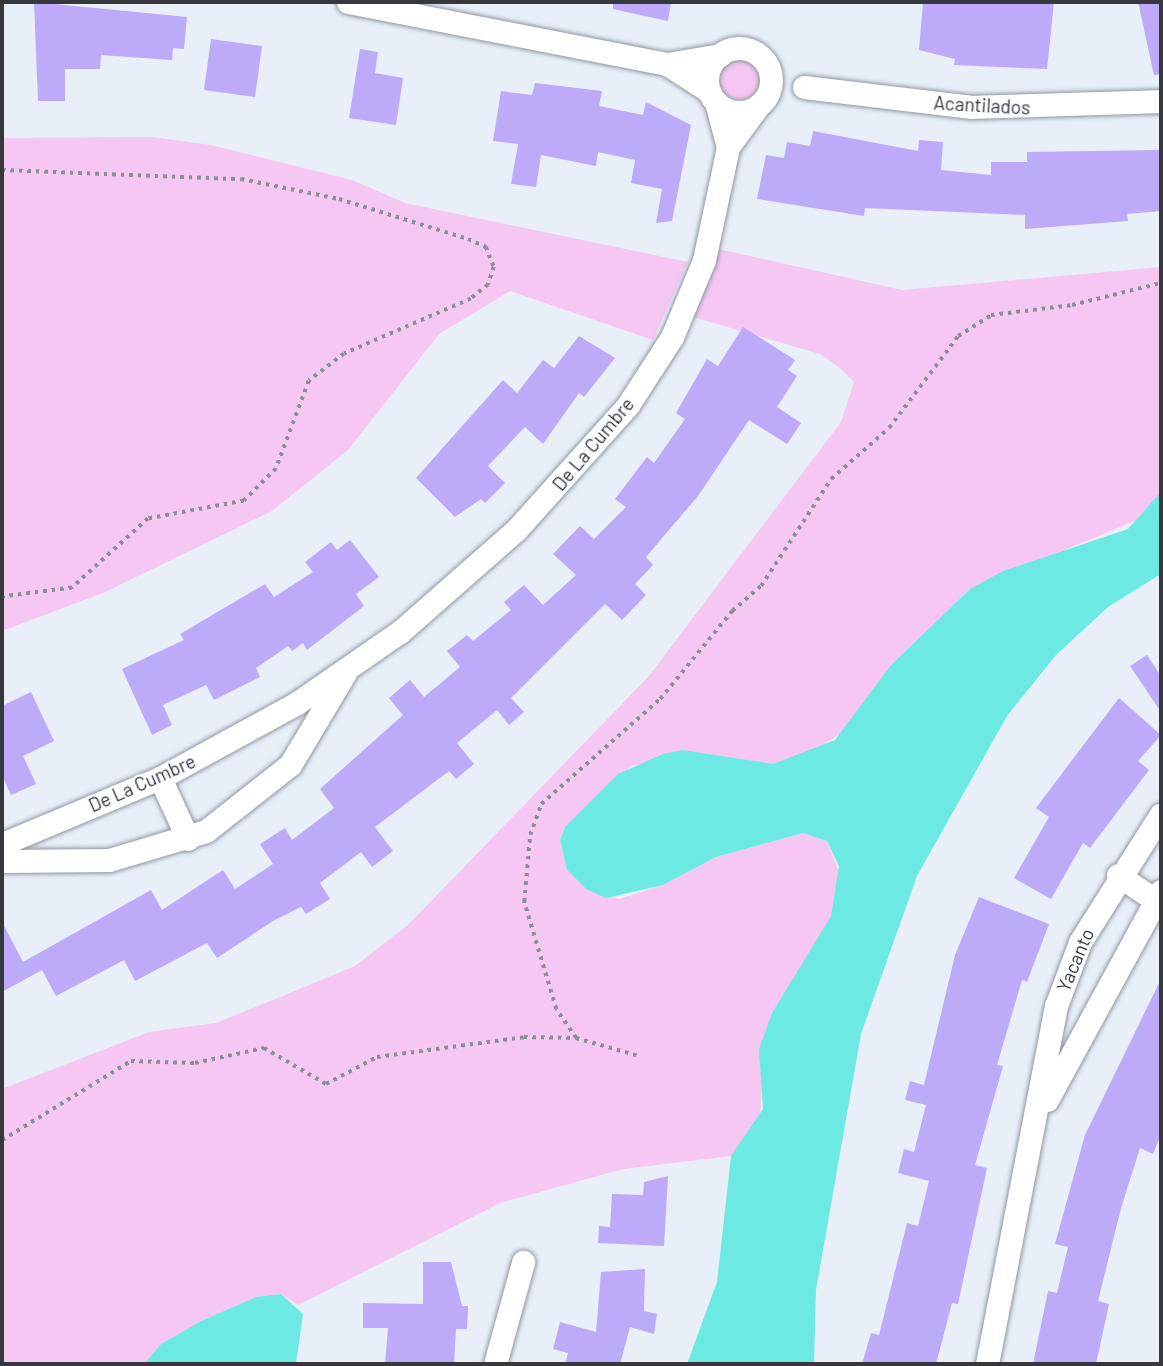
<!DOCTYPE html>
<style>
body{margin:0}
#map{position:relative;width:1163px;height:1366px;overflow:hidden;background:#e8eff9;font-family:Barlow,sans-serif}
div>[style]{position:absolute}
.green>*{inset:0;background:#f6c7f2}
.round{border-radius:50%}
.water>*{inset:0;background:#6de9e4}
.building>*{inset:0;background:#bdaaf8}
.path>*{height:3.5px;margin-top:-1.75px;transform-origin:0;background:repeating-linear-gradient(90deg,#8a8f96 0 3.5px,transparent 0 8.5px)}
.roads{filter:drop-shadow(0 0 2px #9197a1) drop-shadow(0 0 2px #9197a1)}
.minor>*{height:23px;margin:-11.5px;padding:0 11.5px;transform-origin:11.5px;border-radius:11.5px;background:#fff}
.minor>.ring{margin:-11.5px;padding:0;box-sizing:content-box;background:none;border:23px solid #fff;border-radius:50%}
span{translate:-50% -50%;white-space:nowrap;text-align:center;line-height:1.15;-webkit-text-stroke:5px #fafcfe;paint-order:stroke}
.street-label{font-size:19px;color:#36383d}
.frame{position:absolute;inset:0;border:4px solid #36383d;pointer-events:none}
</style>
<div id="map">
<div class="green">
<i class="round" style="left:719px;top:57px;width:42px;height:42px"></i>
<i style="clip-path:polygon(152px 137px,211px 145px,352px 180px,405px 203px,688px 262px,653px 340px,510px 291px,439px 334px,348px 450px,272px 511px,103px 593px,2px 631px,2px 138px)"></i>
<i style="clip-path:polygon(718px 249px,902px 290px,1161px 267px,1161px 492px,1144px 517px,970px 589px,891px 665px,847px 729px,811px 753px,773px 764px,632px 765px,565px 827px,560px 840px,567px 870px,586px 889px,619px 899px,663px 885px,716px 857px,803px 833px,827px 840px,841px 878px,831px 916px,765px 1031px,760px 1119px,731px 1156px,623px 1169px,500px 1203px,298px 1305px,281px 1294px,256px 1297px,201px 1321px,161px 1344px,144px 1364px,2px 1364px,2px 1089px,149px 1032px,216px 1023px,273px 1000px,355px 966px,408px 925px,649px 676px,841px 422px,854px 382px,840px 368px,820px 354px,693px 317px)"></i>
</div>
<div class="water">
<i style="clip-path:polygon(1161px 492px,1161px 574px,1108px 607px,1056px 655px,1007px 716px,917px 876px,861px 1034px,816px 1290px,814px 1364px,687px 1364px,717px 1282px,731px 1156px,763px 1109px,759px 1049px,772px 1013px,831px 916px,839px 866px,827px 841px,803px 833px,716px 857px,663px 885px,606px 898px,586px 889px,567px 870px,560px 840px,565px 827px,618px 774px,663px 754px,682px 750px,773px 764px,835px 740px,891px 665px,970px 589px,1003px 571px,1128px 529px)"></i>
<i style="clip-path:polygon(281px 1294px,303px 1314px,296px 1364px,144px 1364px,161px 1344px,201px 1321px,256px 1297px)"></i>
</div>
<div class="building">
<i style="clip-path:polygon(34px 2px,187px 17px,184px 49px,173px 48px,172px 60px,101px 55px,100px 69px,65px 69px,65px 101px,38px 101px)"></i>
<i style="clip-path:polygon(613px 2px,671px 2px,668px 21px,613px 9px)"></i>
<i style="clip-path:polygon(923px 2px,1054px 2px,1047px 69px,954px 65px,955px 59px,919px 50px)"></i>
<i style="clip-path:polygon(1138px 2px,1161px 2px,1161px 74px,1154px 75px)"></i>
<i style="clip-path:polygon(211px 39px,262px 46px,255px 97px,204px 90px)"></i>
<i style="clip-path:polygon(360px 49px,378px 52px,375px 73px,403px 78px,396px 125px,349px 118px)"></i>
<i style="clip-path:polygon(535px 83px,602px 91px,599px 106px,643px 115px,646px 102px,691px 125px,672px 221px,656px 223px,662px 189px,631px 183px,635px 160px,598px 152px,596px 166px,541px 155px,536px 187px,511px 184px,518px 144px,493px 141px,501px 91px,532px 95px)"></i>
<i style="clip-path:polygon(813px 131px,918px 151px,919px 140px,943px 142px,941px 170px,991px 175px,991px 162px,1027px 162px,1027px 152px,1161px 150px,1161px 211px,1127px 214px,1128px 221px,1025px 229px,1025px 215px,865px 208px,864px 216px,757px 199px,766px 155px,784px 158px,787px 142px,810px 146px)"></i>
<i style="clip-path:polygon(743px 327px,795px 360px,788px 370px,797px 376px,777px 407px,801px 423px,787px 444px,749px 420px,698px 496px,646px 557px,653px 565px,635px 584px,646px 595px,622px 620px,605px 604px,511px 698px,524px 712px,509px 725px,497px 710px,457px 743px,474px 764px,456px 779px,449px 771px,375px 827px,393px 851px,372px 867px,361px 852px,320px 883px,330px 899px,306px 914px,301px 907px,273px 921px,217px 958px,207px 943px,135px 981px,124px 960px,56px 996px,42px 970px,2px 992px,2px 922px,23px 962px,151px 890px,162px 910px,223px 870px,235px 889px,273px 864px,260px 844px,285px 828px,292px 840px,334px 808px,320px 789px,403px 715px,389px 698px,410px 680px,424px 697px,460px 667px,447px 651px,467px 635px,473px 641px,511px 610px,504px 602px,524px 585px,543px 605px,576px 575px,553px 554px,580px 526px,594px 539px,626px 507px,615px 499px,647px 457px,654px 463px,685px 419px,676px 413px,707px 359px,718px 366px)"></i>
<i style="clip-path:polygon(579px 336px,615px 358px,584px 397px,579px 393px,543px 444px,525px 427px,488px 466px,505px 483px,485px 503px,481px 499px,455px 517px,416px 478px,503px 380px,517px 393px,543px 360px,554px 368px)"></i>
<i style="clip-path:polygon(350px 540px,379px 577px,356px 594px,364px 606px,307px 650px,303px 643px,292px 651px,288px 646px,256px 668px,260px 677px,214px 700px,206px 685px,163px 705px,172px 725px,152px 735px,122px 669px,184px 640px,180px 634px,265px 584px,274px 597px,313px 572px,305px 562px,331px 542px,337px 550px)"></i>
<i style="clip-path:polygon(1147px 655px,1161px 676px,1161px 712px,1130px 666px)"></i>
<i style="clip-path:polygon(31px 692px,54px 741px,23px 756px,36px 784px,11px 795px,2px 775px,2px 706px)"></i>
<i style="clip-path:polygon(1119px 698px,1161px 735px,1138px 761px,1149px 770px,1090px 848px,1083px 843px,1051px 899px,1014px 878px,1049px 817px,1036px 808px)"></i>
<i style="clip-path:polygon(979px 897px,1049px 924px,1027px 982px,1022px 980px,997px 1065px,1003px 1066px,975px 1165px,987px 1168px,958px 1304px,952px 1303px,936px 1364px,862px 1364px,871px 1333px,879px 1335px,907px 1223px,918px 1226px,929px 1181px,898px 1173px,904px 1149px,914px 1152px,926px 1105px,905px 1100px,910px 1081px,924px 1085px,955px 955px)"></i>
<i style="clip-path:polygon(1161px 979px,1161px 1134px,1153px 1154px,1140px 1148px,1121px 1208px,1098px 1301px,1109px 1304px,1096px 1364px,1033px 1364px,1048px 1291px,1057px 1293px,1068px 1247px,1055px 1244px,1085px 1135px)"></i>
<i style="clip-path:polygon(668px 1176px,664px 1246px,598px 1243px,599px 1226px,610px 1227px,612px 1194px,643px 1195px,644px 1182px)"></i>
<i style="clip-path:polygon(423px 1262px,451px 1262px,462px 1306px,468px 1306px,467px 1329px,456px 1329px,454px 1364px,385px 1364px,388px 1328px,363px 1328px,363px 1303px,423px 1304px)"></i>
<i style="clip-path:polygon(645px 1269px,644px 1311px,657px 1314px,654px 1334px,630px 1327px,620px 1364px,565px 1364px,568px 1353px,553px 1349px,560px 1322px,596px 1332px,601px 1272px)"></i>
</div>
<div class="path">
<i style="left:2px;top:170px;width:239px;rotate:2.2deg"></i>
<i style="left:241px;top:179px;width:100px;rotate:11.5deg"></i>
<i style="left:339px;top:199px;width:135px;rotate:17.2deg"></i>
<i style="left:468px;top:239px;width:20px;rotate:24deg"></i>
<i style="left:486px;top:247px;width:22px;rotate:68deg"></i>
<i style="left:494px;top:267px;width:19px;rotate:108deg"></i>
<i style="left:488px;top:285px;width:22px;rotate:141deg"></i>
<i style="left:471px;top:299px;width:138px;rotate:156.6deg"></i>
<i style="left:344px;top:354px;width:44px;rotate:142.4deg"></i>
<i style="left:309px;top:381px;width:94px;rotate:110.6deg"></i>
<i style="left:276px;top:469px;width:45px;rotate:135deg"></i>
<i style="left:244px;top:501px;width:98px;rotate:169.4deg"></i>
<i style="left:148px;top:519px;width:103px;rotate:137.8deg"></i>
<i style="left:72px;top:588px;width:71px;rotate:172.7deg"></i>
<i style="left:576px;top:1038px;width:35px;rotate:-125deg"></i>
<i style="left:556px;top:1009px;width:112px;rotate:-106.7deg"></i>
<i style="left:524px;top:902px;width:67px;rotate:-84.9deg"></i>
<i style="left:530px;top:835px;width:33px;rotate:-70deg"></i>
<i style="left:541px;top:804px;width:159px;rotate:-41.4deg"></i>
<i style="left:660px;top:699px;width:114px;rotate:-50.7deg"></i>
<i style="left:732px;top:611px;width:38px;rotate:-41deg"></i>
<i style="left:761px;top:586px;width:128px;rotate:-56.8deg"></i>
<i style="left:831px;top:479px;width:77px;rotate:-41.3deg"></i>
<i style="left:889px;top:428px;width:115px;rotate:-53.1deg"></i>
<i style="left:958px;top:336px;width:39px;rotate:-32deg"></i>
<i style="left:991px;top:315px;width:82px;rotate:-7deg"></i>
<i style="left:1072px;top:305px;width:92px;rotate:-13.9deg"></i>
<i style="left:2px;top:1140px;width:151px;rotate:-31.5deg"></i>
<i style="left:131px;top:1061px;width:64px;rotate:1.8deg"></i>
<i style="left:195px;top:1063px;width:71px;rotate:-12.3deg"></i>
<i style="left:264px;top:1048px;width:72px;rotate:30.1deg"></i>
<i style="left:326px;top:1084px;width:58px;rotate:-27.9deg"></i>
<i style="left:377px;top:1057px;width:148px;rotate:-7.7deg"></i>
<i style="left:524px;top:1037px;width:52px;rotate:1.1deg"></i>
<i style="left:576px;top:1038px;width:66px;rotate:15.9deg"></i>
</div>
<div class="roads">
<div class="minor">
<i style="left:348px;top:2px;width:325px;rotate:11deg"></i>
<i class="ring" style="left:707px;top:48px;width:41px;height:41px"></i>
<i style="left:804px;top:87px;width:169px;rotate:6.8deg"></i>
<i style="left:972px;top:107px;width:189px;rotate:-1.8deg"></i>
<i style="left:709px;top:91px;width:50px;rotate:-147.3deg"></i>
<i style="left:667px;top:64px;width:54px;rotate:-9.6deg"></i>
<i style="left:716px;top:102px;width:47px;rotate:75.1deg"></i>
<i style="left:728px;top:147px;width:51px;rotate:-53.8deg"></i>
<i style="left:160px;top:778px;width:67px;rotate:65.3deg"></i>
<i style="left:2px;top:844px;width:171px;rotate:-22.7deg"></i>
<i style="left:160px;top:778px;width:156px;rotate:-28.7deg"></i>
<i style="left:297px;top:703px;width:126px;rotate:-34.7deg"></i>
<i style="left:401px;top:631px;width:153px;rotate:-41.3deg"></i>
<i style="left:516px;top:530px;width:168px;rotate:-48.1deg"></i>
<i style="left:628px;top:405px;width:81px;rotate:-57.1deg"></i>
<i style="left:672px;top:337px;width:83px;rotate:-67.4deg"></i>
<i style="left:704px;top:260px;width:116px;rotate:-78deg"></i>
<i style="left:2px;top:861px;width:107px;rotate:-0.5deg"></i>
<i style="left:109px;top:860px;width:101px;rotate:-16.6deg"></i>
<i style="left:206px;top:831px;width:107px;rotate:-38.2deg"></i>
<i style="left:290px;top:765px;width:107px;rotate:-59.1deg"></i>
<i style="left:1118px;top:875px;width:45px;rotate:34deg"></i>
<i style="left:1047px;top:1100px;width:238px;rotate:-61.4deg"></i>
<i style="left:495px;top:1364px;width:106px;rotate:-74.6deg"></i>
<i style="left:987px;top:1364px;width:365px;rotate:-79.1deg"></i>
<i style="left:1056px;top:1006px;width:68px;rotate:-69.4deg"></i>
<i style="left:1080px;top:942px;width:151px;rotate:-57.7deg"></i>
</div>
</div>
<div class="street-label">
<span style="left:982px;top:105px;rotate:3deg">Acantilados</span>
<span style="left:593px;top:444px;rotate:-50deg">De La Cumbre</span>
<span style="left:142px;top:783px;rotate:-24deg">De La Cumbre</span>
<span style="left:1075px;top:960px;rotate:-67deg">Yacanto</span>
</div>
<div class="frame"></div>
</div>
